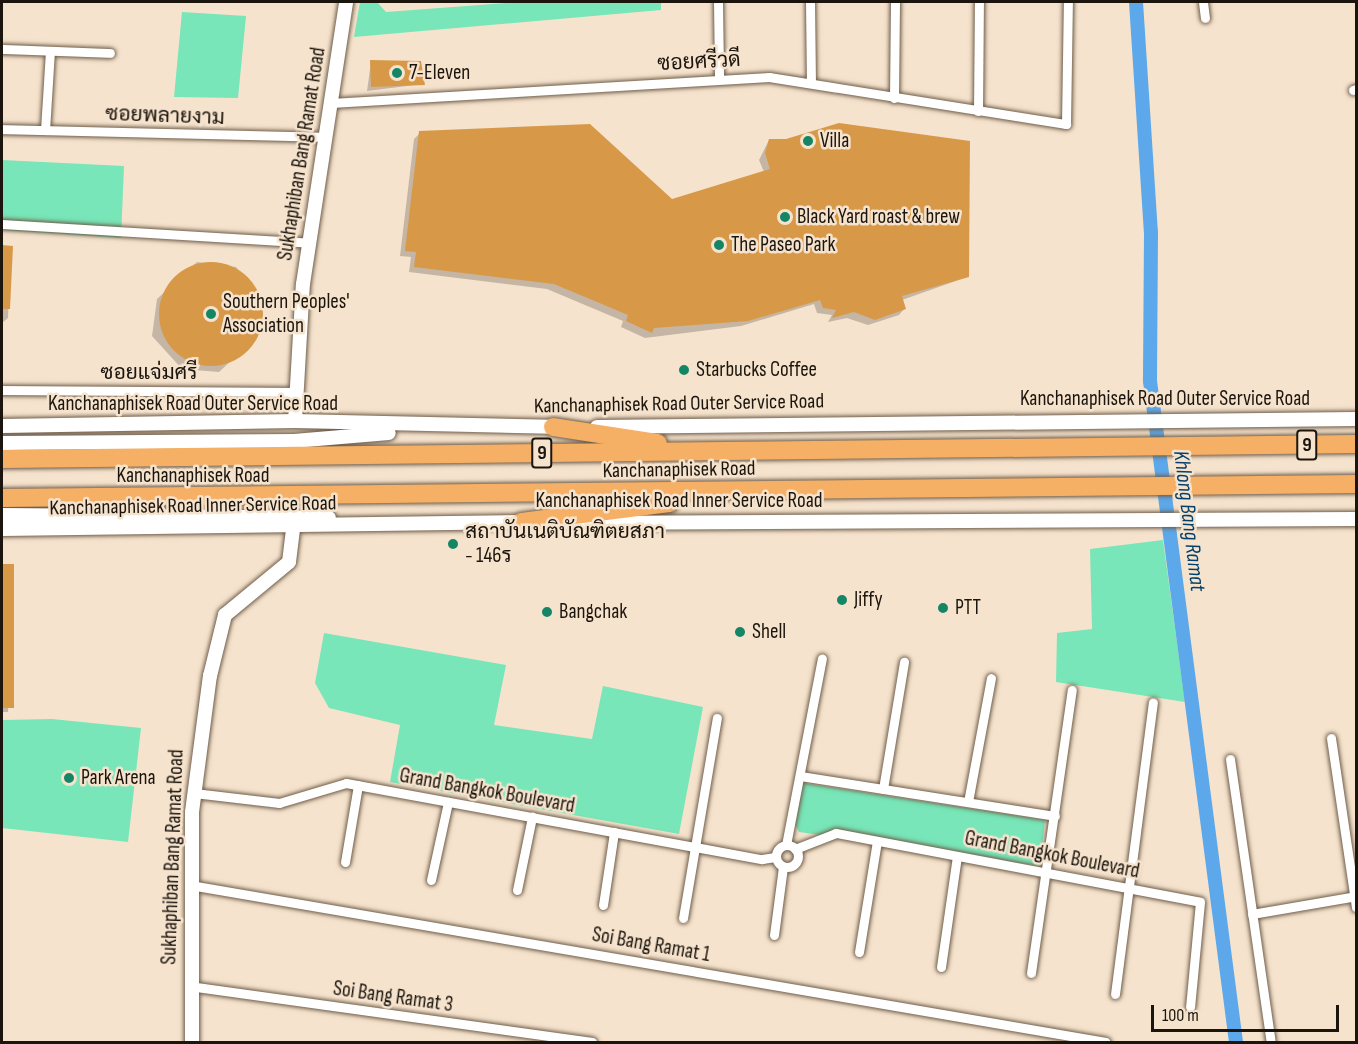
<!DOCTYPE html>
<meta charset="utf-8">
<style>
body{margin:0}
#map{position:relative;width:1358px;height:1044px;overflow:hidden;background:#f6e3cd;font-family:"Sofia Sans Condensed",Sarabun,sans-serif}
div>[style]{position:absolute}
.green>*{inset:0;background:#78e6b8}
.shadow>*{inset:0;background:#0003}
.canal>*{height:14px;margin:-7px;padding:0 7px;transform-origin:7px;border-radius:7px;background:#5ca8ea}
.building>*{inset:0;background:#d79948}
.round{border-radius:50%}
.roads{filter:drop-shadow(0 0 2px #6e5d4a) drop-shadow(0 0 2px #6e5d4a)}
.street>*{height:9px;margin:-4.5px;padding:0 4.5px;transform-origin:4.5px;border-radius:4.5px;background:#fff}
.street>.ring{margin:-4.5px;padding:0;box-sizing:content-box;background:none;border:9px solid #fff;border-radius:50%}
.secondary>*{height:14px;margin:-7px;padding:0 7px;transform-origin:7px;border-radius:7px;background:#fff}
.highway>*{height:18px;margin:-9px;padding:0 9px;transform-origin:9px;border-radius:9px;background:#f6b065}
.dots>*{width:16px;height:16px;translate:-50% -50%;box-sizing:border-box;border:3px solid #f6e3cd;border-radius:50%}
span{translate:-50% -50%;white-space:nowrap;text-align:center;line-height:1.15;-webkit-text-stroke:5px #f6e3cd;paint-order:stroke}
.shield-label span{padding:2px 4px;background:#f6e3cd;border:2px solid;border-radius:4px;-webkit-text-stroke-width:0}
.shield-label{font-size:20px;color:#1b150d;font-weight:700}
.street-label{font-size:21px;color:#1b150d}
.poi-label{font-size:21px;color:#1b150d}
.left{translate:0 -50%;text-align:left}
.water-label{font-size:22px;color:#04406a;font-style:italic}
.frame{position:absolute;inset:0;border:3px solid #1b150d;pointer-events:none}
.scale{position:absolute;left:1151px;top:1005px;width:188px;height:27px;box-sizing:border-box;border:3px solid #1b150d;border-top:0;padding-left:8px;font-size:18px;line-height:21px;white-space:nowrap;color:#1b150d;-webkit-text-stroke:4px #f6e3cd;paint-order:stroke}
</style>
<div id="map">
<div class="green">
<i style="clip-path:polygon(360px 2px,377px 2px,386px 12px,520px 2px,661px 2px,661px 10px,354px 37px)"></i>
<i style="clip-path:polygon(182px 12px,246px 16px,238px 98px,174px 97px)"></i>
<i style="clip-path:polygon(2px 160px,124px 166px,121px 238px,2px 230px)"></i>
<i style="clip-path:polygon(1163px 540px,1185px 702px,1056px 682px,1057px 633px,1092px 629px,1090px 549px)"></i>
<i style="clip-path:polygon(324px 633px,506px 665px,494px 725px,592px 739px,603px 686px,703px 707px,679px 834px,390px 782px,400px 725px,329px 708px,315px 683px)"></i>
<i style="clip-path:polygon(52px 719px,141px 728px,128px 842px,2px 828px,2px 720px)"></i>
<i style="clip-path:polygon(803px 783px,1045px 820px,1040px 866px,799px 832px,795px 824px)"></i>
</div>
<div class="shadow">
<i style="clip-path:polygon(371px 62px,423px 84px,367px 91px)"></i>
<i style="clip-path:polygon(420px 133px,672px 200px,764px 172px,759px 160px,769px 140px,967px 277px,902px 300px,904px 309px,899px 315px,868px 325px,847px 318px,828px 322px,832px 315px,817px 313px,814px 304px,741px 326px,645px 338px,621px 327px,623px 321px,547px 289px,409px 272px,411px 257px,400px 256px,414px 139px)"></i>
<i style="clip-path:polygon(2px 247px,11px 247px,8px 318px,2px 323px)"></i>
<i style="clip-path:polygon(197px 262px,236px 267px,262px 300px,258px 336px,219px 372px,182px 369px,152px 336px,157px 299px)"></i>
<i style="clip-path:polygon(2px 566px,13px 566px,8px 712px,2px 712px)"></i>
</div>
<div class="canal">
<i style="left:1136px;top:2px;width:231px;rotate:86.3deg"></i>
<i style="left:1151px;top:233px;width:148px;rotate:90.4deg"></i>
<i style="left:1150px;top:381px;width:667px;rotate:82.59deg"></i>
</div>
<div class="building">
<i style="clip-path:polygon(370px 60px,421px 61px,425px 85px,371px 87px)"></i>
<i style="clip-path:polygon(839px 123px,970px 141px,969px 277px,902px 296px,906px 309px,875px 320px,854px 312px,832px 318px,836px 310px,823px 308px,820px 300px,748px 321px,654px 328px,652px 333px,626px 321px,628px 315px,554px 284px,414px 267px,416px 252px,405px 251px,419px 131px,590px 124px,672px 199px,770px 169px,765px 153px,769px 139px,786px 139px)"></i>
<i style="clip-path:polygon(2px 245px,13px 246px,10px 309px,2px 309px)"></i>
<i class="round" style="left:159px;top:262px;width:104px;height:104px"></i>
<i style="clip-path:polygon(2px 564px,14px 564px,14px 708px,2px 708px)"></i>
</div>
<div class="roads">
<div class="street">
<i style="left:718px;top:2px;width:76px;rotate:89.2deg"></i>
<i style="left:810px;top:2px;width:80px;rotate:89.3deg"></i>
<i style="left:1203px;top:2px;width:16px;rotate:83deg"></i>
<i style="left:2px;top:49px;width:108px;rotate:2.1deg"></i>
<i style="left:1353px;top:90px;width:3px;rotate:-18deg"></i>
<i style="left:894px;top:98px;width:96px;rotate:-89.4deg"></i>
<i style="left:331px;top:103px;width:439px;rotate:-3.4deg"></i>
<i style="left:769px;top:77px;width:301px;rotate:9deg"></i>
<i style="left:1066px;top:124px;width:122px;rotate:-89.1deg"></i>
<i style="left:978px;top:111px;width:109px;rotate:-89.5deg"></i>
<i style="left:2px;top:129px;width:325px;rotate:1.4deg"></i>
<i style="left:45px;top:130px;width:79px;rotate:-86.4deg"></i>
<i style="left:2px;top:224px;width:308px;rotate:3.5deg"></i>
<i style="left:2px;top:390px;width:293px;rotate:0.4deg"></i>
<i style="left:1331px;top:738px;width:171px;rotate:81.6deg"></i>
<i style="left:1230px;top:759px;width:286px;rotate:81.8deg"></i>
<i style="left:800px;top:776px;width:258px;rotate:8.9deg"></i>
<i style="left:883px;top:789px;width:129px;rotate:-80.6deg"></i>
<i style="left:194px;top:793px;width:86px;rotate:6.7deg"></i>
<i style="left:279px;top:803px;width:70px;rotate:-16.6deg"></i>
<i style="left:346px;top:783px;width:423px;rotate:10.4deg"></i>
<i style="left:762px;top:859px;width:13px;rotate:-9deg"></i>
<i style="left:968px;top:802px;width:126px;rotate:-79.5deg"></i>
<i class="ring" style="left:776px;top:845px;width:13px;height:13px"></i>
<i style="left:786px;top:845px;width:190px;rotate:-79.1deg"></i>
<i style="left:795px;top:849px;width:44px;rotate:-21.3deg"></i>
<i style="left:836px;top:833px;width:370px;rotate:10.7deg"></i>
<i style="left:1200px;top:902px;width:105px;rotate:95.4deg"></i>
<i style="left:345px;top:862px;width:78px;rotate:-80.4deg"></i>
<i style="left:431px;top:880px;width:80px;rotate:-77.7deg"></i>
<i style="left:190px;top:885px;width:929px;rotate:9.73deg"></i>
<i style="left:517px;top:890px;width:75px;rotate:-78.4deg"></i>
<i style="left:603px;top:905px;width:74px;rotate:-81.4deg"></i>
<i style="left:1252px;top:914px;width:106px;rotate:-9.8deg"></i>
<i style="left:683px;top:918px;width:203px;rotate:-80.4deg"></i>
<i style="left:774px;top:935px;width:69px;rotate:-82.5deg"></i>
<i style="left:859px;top:952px;width:112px;rotate:-80.8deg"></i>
<i style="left:941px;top:967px;width:112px;rotate:-81.8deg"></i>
<i style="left:1031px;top:973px;width:286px;rotate:-81.8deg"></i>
<i style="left:189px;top:986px;width:407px;rotate:7.9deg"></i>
<i style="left:1115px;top:994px;width:294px;rotate:-82.6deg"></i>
</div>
<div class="secondary">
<i style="left:295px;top:421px;width:137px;rotate:-86.7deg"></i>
<i style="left:303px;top:284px;width:285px;rotate:-81.3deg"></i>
<i style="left:2px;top:426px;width:293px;rotate:-1deg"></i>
<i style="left:295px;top:421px;width:267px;rotate:1.3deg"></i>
<i style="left:597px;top:427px;width:759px;rotate:-0.6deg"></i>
<i style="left:2px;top:443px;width:292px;rotate:-0.4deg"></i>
<i style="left:294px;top:441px;width:95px;rotate:-4.8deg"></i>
<i style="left:2px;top:515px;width:327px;rotate:0.5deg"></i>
<i style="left:570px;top:523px;width:786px;rotate:-0.29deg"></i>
<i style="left:2px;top:529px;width:527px;rotate:-0.76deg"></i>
<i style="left:192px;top:1042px;width:230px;rotate:-90deg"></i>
<i style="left:192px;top:812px;width:137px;rotate:-82.5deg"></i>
<i style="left:210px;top:676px;width:63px;rotate:-76.2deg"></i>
<i style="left:225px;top:615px;width:83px;rotate:-39.6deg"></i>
<i style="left:289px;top:562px;width:35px;rotate:-83deg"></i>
</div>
<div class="highway">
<i style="left:553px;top:427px;width:106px;rotate:8.7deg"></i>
<i style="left:2px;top:459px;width:1354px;rotate:-0.63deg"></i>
<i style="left:2px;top:498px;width:1354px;rotate:-0.59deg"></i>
<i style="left:521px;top:522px;width:150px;rotate:-7.3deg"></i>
</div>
</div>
<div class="dots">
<i style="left:397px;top:73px;background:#158665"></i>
<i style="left:808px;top:141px;background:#158665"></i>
<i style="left:785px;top:217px;background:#158665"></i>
<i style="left:719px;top:245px;background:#158665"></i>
<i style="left:211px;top:314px;background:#158665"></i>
<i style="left:684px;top:370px;background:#158665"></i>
<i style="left:453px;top:544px;background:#158665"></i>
<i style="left:842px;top:600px;background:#158665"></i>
<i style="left:943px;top:608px;background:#158665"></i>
<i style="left:547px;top:612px;background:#158665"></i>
<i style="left:740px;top:632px;background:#158665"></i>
<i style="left:69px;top:778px;background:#158665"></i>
</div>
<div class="shield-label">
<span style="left:1307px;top:445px">9</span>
<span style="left:542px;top:453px">9</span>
</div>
<div class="street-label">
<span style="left:699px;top:62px;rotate:-3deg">ซอยศรีวดี</span>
<span style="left:165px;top:116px;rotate:2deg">ซอยพลายงาม</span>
<span style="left:302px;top:154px;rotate:-81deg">Sukhaphiban Bang Ramat Road</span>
<span style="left:149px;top:373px">ซอยแจ่มศรี</span>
<span style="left:1165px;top:399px">Kanchanaphisek Road Outer Service Road</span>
<span style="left:193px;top:404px">Kanchanaphisek Road Outer Service Road</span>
<span style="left:679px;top:404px;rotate:-1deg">Kanchanaphisek Road Outer Service Road</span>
<span style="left:679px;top:470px;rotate:-1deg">Kanchanaphisek Road</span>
<span style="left:193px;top:476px">Kanchanaphisek Road</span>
<span style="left:679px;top:501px">Kanchanaphisek Road Inner Service Road</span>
<span style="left:193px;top:506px;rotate:-1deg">Kanchanaphisek Road Inner Service Road</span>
<span style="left:487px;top:791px;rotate:10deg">Grand Bangkok Boulevard</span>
<span style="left:1052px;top:855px;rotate:11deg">Grand Bangkok Boulevard</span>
<span style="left:173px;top:857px;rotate:-88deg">Sukhaphiban Bang Ramat Road</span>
<span style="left:651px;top:945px;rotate:10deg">Soi Bang Ramat 1</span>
<span style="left:393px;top:997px;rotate:8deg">Soi Bang Ramat 3</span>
</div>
<div class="poi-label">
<span class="left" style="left:409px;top:73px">7-Eleven</span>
<span class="left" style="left:820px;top:141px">Villa</span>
<span class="left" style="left:797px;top:217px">Black Yard roast &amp; brew</span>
<span class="left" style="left:731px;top:245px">The Paseo Park</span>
<span class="left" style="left:223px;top:314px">Southern Peoples'<br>Association</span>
<span class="left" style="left:696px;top:370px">Starbucks Coffee</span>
<span class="left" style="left:465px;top:544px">สถาบันเนติบัณฑิตยสภา<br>- 146ร</span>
<span class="left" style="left:854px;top:600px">Jiffy</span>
<span class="left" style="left:955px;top:608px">PTT</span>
<span class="left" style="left:559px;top:612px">Bangchak</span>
<span class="left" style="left:752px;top:632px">Shell</span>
<span class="left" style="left:81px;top:778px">Park Arena</span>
</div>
<div class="water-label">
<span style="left:1189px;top:521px;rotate:83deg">Khlong Bang Ramat</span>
</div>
<div class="frame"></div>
<div class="scale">100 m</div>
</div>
